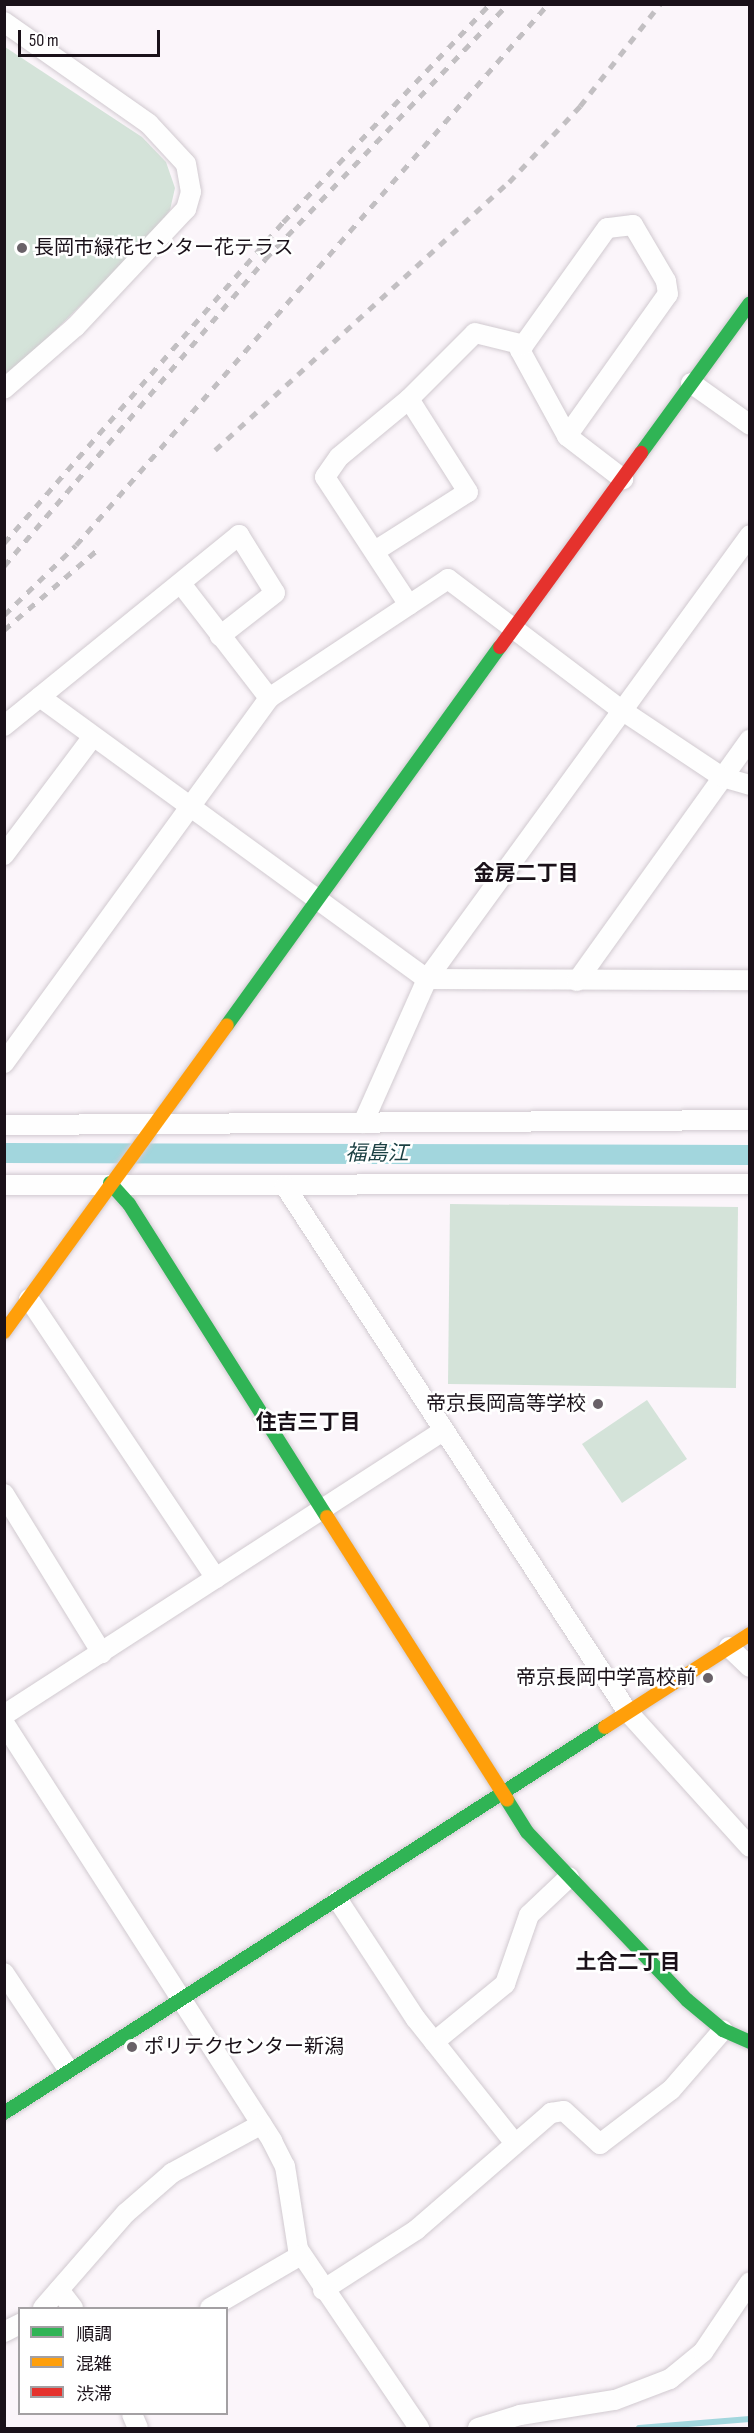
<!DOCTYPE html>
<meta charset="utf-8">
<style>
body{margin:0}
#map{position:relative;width:754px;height:2433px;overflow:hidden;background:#fbf5fa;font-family:"Sofia Sans Condensed","Noto Sans JP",sans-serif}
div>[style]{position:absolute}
.green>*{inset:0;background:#d4e3d9}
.stream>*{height:6px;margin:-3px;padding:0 3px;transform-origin:3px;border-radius:3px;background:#a2d6dd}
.canal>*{height:20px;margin:-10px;padding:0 10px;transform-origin:10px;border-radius:10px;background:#a2d6dd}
.roads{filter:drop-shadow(0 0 2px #d1cad0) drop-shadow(0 0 2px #d1cad0)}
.street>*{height:20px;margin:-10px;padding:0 10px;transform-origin:10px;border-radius:10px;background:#fefefe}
.fast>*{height:14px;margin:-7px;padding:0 7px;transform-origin:7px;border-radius:7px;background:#30b455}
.slow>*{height:14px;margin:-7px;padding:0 7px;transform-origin:7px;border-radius:7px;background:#ff9f0a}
.jam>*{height:14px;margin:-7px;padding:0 7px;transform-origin:7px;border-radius:7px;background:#e5322d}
.rail>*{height:4.5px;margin-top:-2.25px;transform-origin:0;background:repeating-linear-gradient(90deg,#c2bfc2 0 8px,transparent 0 16px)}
.dots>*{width:16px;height:16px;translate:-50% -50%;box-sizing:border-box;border:3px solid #fff;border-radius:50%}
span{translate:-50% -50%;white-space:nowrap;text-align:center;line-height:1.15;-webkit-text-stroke:5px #fff;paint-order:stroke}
.poi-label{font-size:20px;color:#1a1119}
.left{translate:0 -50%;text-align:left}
.right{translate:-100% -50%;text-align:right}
.neighbourhood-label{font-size:21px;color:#1a1119;font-weight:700}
.water-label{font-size:21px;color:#1a3f42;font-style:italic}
.frame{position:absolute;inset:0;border:6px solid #1a1119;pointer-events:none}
.legend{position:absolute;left:18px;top:2307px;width:210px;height:108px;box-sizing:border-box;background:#fff;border:2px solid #a3a0a3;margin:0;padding:8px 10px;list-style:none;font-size:18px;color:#1a1119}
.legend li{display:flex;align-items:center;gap:12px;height:30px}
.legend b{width:30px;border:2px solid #a3a0a3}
.scale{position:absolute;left:18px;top:30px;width:142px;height:27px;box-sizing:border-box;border:3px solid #1a1119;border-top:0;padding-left:8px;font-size:18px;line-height:21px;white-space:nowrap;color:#1a1119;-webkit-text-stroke:4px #fff;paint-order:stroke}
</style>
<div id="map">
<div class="green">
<i style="clip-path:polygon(5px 47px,142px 137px,166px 162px,175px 188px,170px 210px,150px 237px,5px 380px)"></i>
<i style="clip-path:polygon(450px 1204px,738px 1207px,736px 1388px,448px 1384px)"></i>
<i style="clip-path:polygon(647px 1400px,687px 1459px,622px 1503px,582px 1444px)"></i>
</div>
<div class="stream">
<i style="left:639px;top:2428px;width:111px;rotate:-4.6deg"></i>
</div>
<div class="canal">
<i style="left:4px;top:1153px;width:746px;rotate:0.15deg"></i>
</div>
<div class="roads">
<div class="street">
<i style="left:4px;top:22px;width:177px;rotate:35.1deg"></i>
<i style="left:149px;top:124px;width:54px;rotate:47.2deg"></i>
<i style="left:186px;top:164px;width:28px;rotate:80deg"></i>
<i style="left:191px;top:192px;width:18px;rotate:106deg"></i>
<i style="left:186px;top:209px;width:162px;rotate:133.2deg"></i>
<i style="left:75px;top:327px;width:94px;rotate:138.9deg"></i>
<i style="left:691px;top:383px;width:72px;rotate:35.4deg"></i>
<i style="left:567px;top:436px;width:174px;rotate:-54.6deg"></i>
<i style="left:668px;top:294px;width:13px;rotate:-99deg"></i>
<i style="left:666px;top:281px;width:65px;rotate:-120.5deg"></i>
<i style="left:633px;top:225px;width:26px;rotate:173deg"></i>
<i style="left:607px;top:228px;width:150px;rotate:125.5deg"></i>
<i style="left:520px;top:350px;width:98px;rotate:61.3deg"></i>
<i style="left:567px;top:436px;width:71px;rotate:37.5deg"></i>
<i style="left:375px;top:551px;width:110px;rotate:-32.4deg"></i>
<i style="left:468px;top:492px;width:110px;rotate:-122.4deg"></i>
<i style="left:182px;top:585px;width:143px;rotate:52.4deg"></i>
<i style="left:409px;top:605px;width:153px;rotate:-123.3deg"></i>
<i style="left:325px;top:477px;width:24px;rotate:-55deg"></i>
<i style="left:339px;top:457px;width:91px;rotate:-39.6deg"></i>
<i style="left:409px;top:399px;width:93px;rotate:-45deg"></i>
<i style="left:475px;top:333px;width:50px;rotate:13.8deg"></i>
<i style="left:40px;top:697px;width:479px;rotate:36.1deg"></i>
<i style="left:427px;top:979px;width:323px;rotate:0.2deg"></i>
<i style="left:4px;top:726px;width:303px;rotate:-39.1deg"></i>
<i style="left:239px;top:535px;width:68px;rotate:58.2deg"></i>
<i style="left:275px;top:593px;width:70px;rotate:142deg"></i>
<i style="left:4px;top:855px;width:146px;rotate:-53.1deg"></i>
<i style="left:577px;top:981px;width:297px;rotate:-54.4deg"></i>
<i style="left:4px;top:1063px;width:451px;rotate:-54deg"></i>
<i style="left:269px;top:698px;width:215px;rotate:-33.6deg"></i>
<i style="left:448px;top:579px;width:216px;rotate:37.1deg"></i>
<i style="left:620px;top:709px;width:123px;rotate:33.7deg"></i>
<i style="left:722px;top:777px;width:29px;rotate:16deg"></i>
<i style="left:363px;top:1123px;width:158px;rotate:-66deg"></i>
<i style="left:427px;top:979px;width:549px;rotate:-53.96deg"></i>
<i style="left:4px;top:1125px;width:746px;rotate:-0.38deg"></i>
<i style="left:4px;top:1185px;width:746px;rotate:-0.08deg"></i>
<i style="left:285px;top:1186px;width:627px;rotate:56.92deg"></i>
<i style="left:627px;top:1711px;width:183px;rotate:47.9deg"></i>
<i style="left:29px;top:1299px;width:336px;rotate:56.2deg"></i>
<i style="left:4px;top:1494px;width:187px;rotate:58.4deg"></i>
<i style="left:729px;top:1647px;width:29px;rotate:44deg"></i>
<i style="left:4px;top:1715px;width:523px;rotate:-32.9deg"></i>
<i style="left:4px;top:1723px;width:497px;rotate:57.3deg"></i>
<i style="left:272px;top:2141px;width:28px;rotate:63deg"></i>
<i style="left:285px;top:2166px;width:84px;rotate:81.1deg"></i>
<i style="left:298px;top:2249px;width:216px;rotate:55.9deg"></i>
<i style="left:338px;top:1900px;width:142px;rotate:56.8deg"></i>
<i style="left:416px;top:2019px;width:157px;rotate:51.5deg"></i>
<i style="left:4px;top:1973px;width:115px;rotate:56.3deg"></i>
<i style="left:434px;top:2042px;width:92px;rotate:-39.2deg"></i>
<i style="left:505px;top:1984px;width:73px;rotate:-70.8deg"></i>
<i style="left:529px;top:1915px;width:55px;rotate:-43.5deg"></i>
<i style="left:59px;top:2290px;width:23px;rotate:52deg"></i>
<i style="left:323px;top:2290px;width:111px;rotate:-32.8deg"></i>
<i style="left:416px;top:2230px;width:179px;rotate:-40.9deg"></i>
<i style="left:551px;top:2113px;width:13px;rotate:-9deg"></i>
<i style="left:564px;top:2111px;width:49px;rotate:42.5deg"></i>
<i style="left:600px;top:2144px;width:89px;rotate:-37.3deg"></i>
<i style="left:671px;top:2090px;width:79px;rotate:-49.1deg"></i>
<i style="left:43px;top:2308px;width:126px;rotate:-48.9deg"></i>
<i style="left:126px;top:2213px;width:61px;rotate:-41deg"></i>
<i style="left:172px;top:2173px;width:102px;rotate:-28.6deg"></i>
<i style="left:210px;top:2308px;width:105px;rotate:-30.2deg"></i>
<i style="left:4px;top:2332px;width:18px;rotate:-27deg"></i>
<i style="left:132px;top:2414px;width:15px;rotate:67deg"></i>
<i style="left:478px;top:2428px;width:44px;rotate:-17.2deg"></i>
<i style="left:520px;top:2415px;width:96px;rotate:-9deg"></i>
<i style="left:615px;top:2400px;width:59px;rotate:-20.9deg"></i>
<i style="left:670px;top:2379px;width:43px;rotate:-39.3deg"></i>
<i style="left:703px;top:2352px;width:84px;rotate:-56.1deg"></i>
</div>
<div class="fast">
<i style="left:641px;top:453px;width:185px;rotate:-54deg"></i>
<i style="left:227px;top:1025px;width:466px;rotate:-54.2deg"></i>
<i style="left:110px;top:1183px;width:28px;rotate:48deg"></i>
<i style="left:129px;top:1204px;width:370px;rotate:57.7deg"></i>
<i style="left:507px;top:1800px;width:38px;rotate:58deg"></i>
<i style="left:527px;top:1832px;width:232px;rotate:46.4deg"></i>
<i style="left:687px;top:2000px;width:47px;rotate:39.8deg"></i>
<i style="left:723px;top:2030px;width:30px;rotate:24deg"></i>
<i style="left:4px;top:2113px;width:714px;rotate:-32.71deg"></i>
</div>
<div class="slow">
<i style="left:4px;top:1332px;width:379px;rotate:-54deg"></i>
<i style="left:327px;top:1517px;width:335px;rotate:57.5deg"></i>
<i style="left:605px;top:1727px;width:172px;rotate:-32.7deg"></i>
</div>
<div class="jam">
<i style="left:500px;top:647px;width:240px;rotate:-54deg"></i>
</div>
</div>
<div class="rail">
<i style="left:215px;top:450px;width:398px;rotate:-42.4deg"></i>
<i style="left:509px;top:182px;width:104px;rotate:-46.9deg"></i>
<i style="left:580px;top:106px;width:130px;rotate:-51.9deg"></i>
<i style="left:4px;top:543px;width:425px;rotate:-49deg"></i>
<i style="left:283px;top:222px;width:301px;rotate:-46.5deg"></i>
<i style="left:4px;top:566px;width:403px;rotate:-49.6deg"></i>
<i style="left:265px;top:259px;width:352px;rotate:-46.4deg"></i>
<i style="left:4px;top:615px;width:100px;rotate:-44.2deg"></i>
<i style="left:76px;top:545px;width:718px;rotate:-48.9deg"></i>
<i style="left:4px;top:630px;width:123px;rotate:-40.7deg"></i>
</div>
<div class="dots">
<i style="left:22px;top:248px;background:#696168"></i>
<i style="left:598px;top:1404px;background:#696168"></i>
<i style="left:708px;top:1678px;background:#696168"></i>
<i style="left:132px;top:2047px;background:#696168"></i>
</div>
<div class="poi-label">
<span class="left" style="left:34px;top:248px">長岡市緑花センター花テラス</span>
<span class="right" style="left:586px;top:1404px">帝京長岡高等学校</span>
<span class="right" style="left:696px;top:1678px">帝京長岡中学高校前</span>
<span class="left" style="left:144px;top:2047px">ポリテクセンター新潟</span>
</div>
<div class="neighbourhood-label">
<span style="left:526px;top:874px">金房二丁目</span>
<span style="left:308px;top:1423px">住吉三丁目</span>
<span style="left:628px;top:1963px">土合二丁目</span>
</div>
<div class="water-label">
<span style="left:377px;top:1154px">福島江</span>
</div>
<div class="frame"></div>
<ul class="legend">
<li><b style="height:8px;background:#30b455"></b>順調</li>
<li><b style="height:8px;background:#ff9f0a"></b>混雑</li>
<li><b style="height:8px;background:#e5322d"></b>渋滞</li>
</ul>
<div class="scale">50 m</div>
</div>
